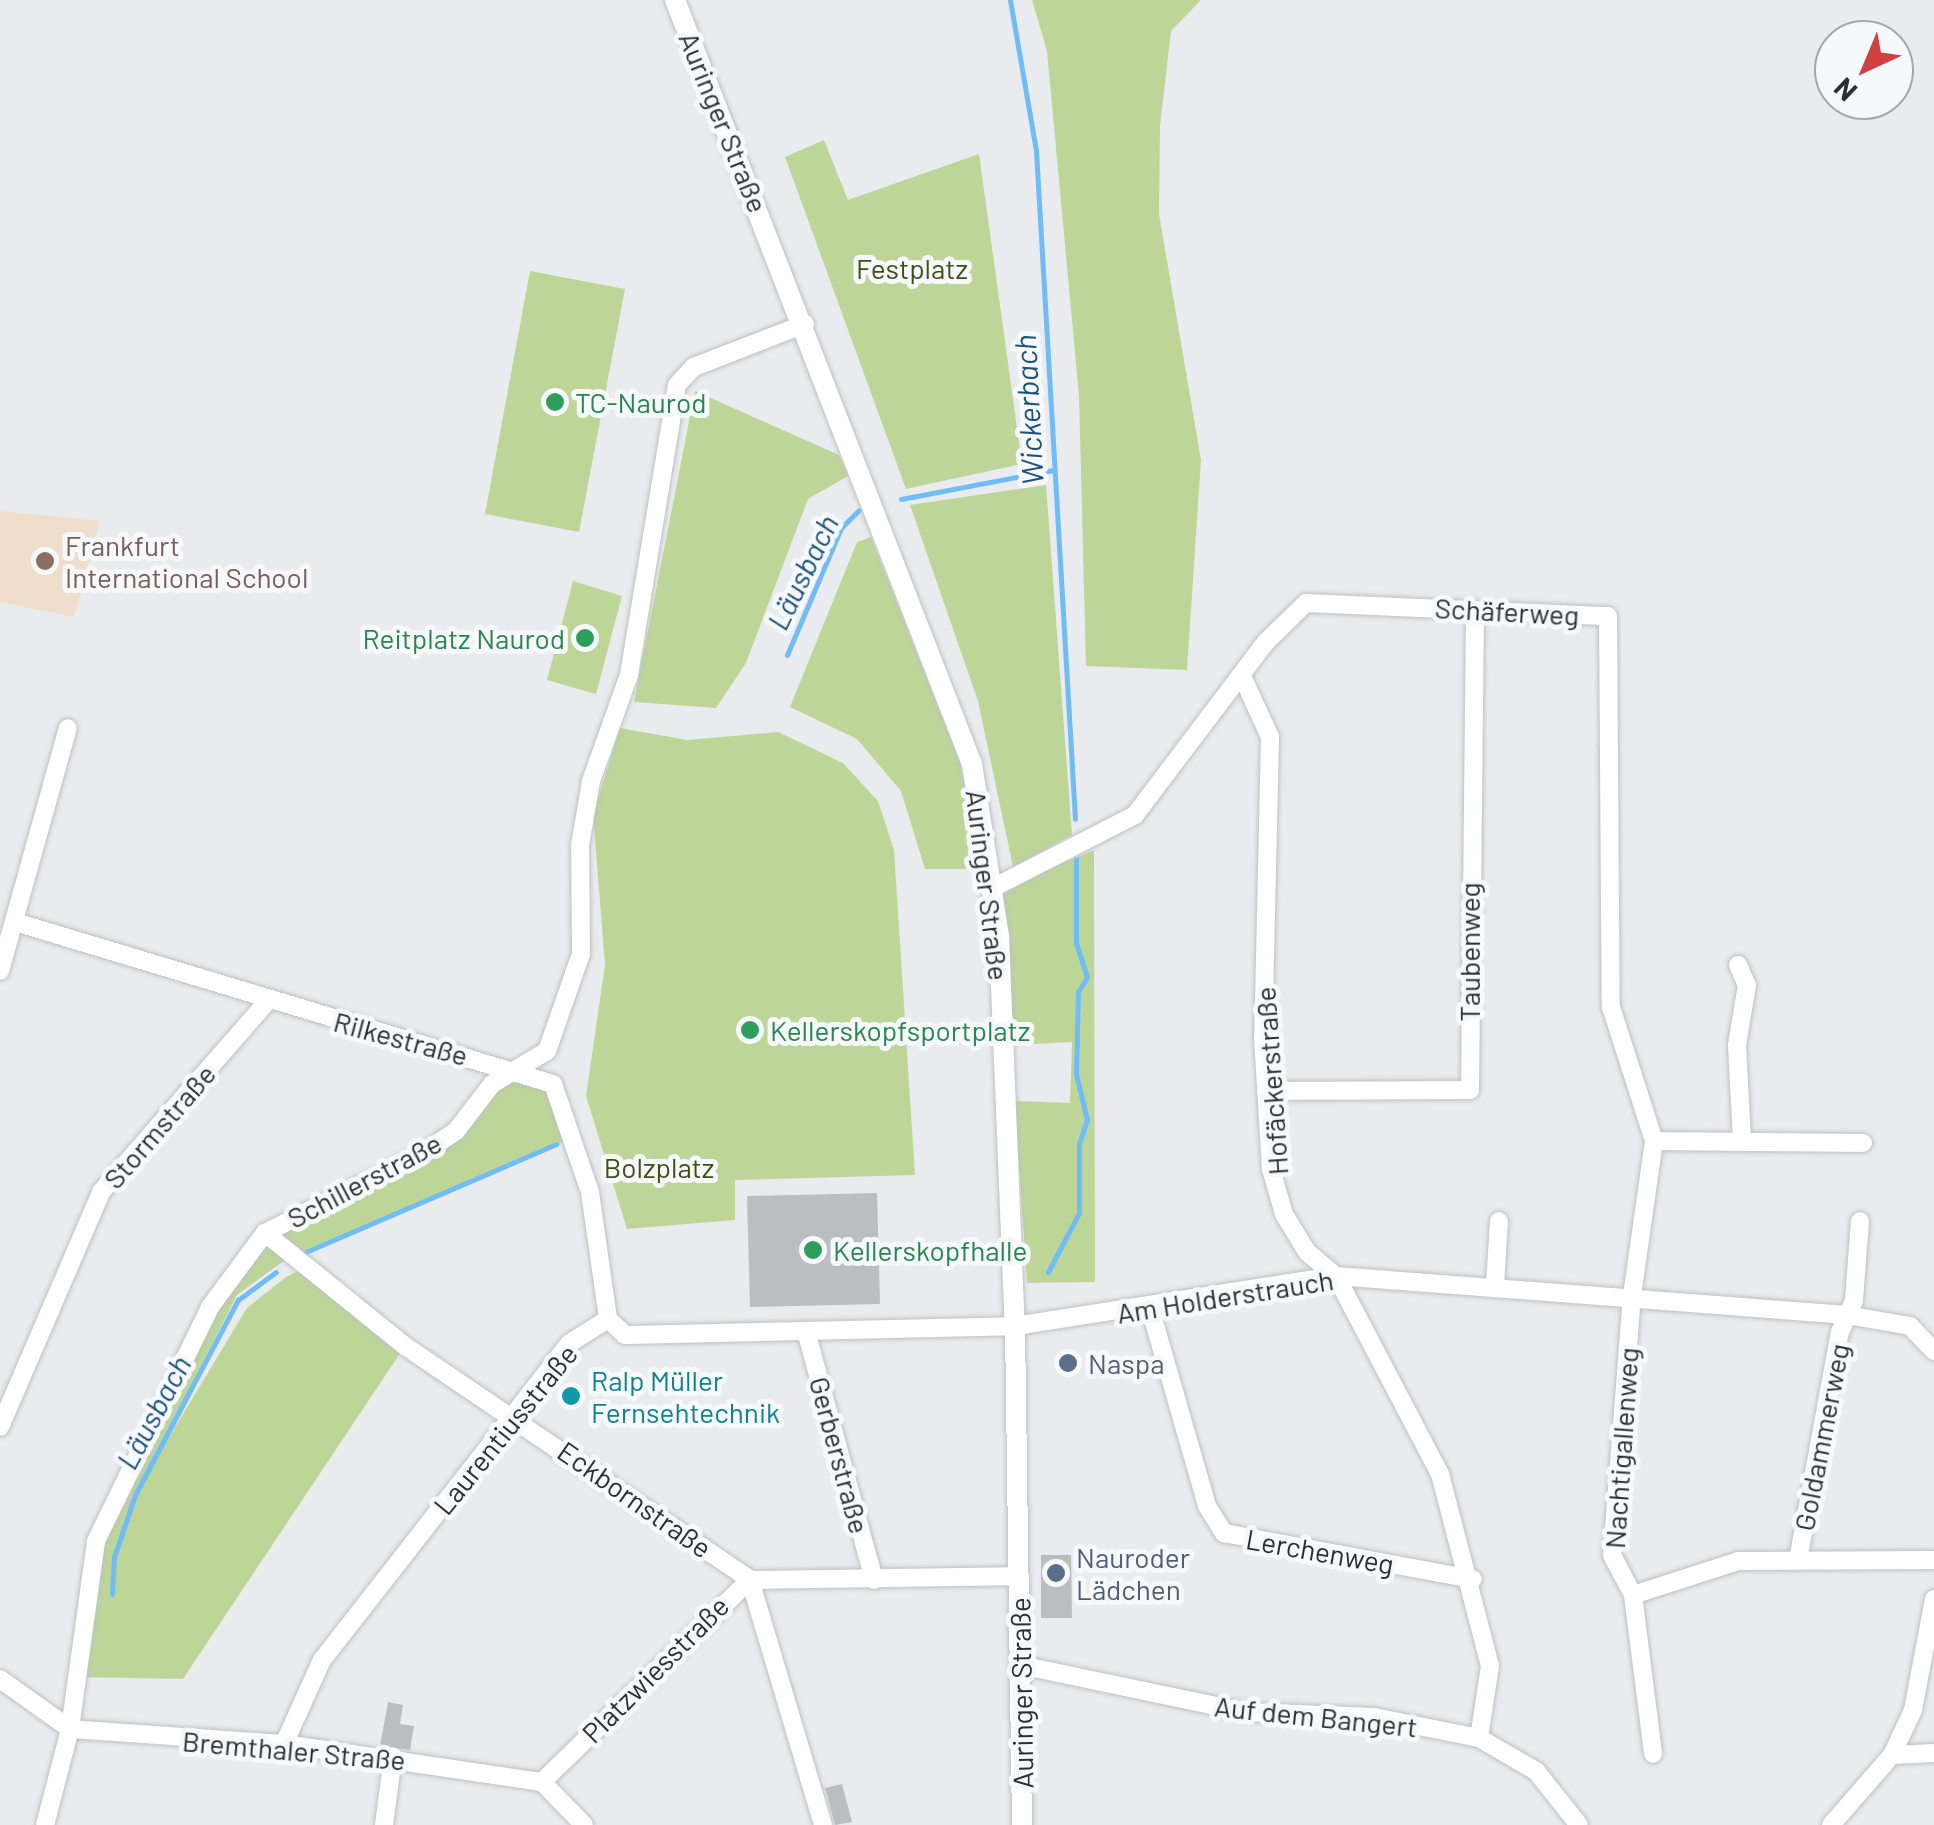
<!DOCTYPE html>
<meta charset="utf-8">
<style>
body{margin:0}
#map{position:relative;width:1934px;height:1825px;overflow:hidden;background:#eaebee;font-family:Barlow,sans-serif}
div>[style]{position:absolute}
.education>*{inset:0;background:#f0decd}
.green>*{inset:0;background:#bdd698}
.stream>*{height:5px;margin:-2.5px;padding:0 2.5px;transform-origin:2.5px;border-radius:2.5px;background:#70bcf6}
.building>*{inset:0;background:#bcbdc0}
.roads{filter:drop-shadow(0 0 2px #bec0c3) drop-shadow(0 0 2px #bec0c3)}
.minor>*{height:18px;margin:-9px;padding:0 9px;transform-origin:9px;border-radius:9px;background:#fff}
.tertiary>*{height:20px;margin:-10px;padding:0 10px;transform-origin:10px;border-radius:10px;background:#fff}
.dots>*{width:28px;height:28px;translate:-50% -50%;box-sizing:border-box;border:5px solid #f7f8fb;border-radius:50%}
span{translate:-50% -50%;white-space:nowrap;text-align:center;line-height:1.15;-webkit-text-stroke:10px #f7f8fb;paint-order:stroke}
.street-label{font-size:28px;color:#2d2e2f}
.park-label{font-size:28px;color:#3c4f15}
.leisure-label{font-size:28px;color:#27864d}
.left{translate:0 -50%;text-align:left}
.right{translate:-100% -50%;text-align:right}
.education-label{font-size:28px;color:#785e54}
.service-label{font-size:28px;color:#4e5e75}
.culture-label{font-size:28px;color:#0d838f}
.water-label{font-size:30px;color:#1b5379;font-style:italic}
.north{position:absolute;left:1814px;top:20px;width:100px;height:100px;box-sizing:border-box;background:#f7f8fb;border:2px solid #a6a7a9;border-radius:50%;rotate:224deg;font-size:28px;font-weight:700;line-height:40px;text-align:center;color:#2d2e2f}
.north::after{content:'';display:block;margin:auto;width:35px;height:45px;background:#cf4040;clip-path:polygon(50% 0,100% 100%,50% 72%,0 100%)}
</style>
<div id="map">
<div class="education">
<i style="clip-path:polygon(0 511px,100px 521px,74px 617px,0 602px)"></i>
</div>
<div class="green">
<i style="clip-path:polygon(1032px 0,1201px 0,1171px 31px,1160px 126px,1159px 214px,1201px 460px,1187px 670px,1086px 666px,1079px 396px,1047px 51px)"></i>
<i style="clip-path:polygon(824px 140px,848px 200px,979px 154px,1022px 464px,906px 489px,785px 157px)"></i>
<i style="clip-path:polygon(530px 271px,625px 289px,579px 532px,485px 514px)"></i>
<i style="clip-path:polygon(695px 391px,839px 455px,848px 476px,808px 499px,746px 663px,716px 708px,634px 702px)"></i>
<i style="clip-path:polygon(1046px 485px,1072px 835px,1013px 867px,978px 701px,910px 505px)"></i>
<i style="clip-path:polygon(871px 537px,960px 763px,981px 869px,925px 869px,901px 791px,857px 739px,790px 707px,857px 542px)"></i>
<i style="clip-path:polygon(573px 581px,622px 596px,596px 694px,547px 680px)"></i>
<i style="clip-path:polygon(620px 728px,687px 740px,778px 732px,843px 763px,878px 801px,894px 850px,915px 1175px,735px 1180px,735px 1220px,627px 1229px,586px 1096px,605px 965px,593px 815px)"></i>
<i style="clip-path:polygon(1094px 850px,1095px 1282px,1027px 1283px,1015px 1101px,1070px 1103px,1072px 1042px,1015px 1045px,1002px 889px)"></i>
<i style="clip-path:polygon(525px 1071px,553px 1084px,572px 1138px,289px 1257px,237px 1295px,145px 1477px,247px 1308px,286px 1277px,305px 1268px,405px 1346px,183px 1679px,76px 1677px,96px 1541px,210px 1307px,265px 1233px,417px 1157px,492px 1084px)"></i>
</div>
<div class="stream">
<i style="left:1010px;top:0;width:153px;rotate:80.2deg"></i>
<i style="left:1036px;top:151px;width:669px;rotate:86.66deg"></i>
<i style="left:901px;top:499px;width:155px;rotate:-10.8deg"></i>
<i style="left:787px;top:655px;width:138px;rotate:-67deg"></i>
<i style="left:841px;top:528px;width:25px;rotate:-45deg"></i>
<i style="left:301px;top:1254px;width:278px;rotate:-23.3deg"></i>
<i style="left:1048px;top:1272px;width:67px;rotate:-62.3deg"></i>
<i style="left:1079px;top:1213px;width:69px;rotate:-90deg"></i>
<i style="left:1079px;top:1144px;width:25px;rotate:-72deg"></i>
<i style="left:1087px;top:1120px;width:47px;rotate:-103.4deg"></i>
<i style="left:1076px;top:1074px;width:82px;rotate:-88.6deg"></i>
<i style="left:1078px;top:992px;width:17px;rotate:-59deg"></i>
<i style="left:1087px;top:977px;width:36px;rotate:-108deg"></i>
<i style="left:1076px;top:943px;width:84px;rotate:-90deg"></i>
<i style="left:112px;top:1594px;width:37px;rotate:-87deg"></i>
<i style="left:114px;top:1557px;width:65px;rotate:-71.3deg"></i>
<i style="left:135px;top:1495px;width:221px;rotate:-62.2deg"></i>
<i style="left:238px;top:1300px;width:47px;rotate:-36.4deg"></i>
</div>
<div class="building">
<i style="clip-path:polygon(877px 1193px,880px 1304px,750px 1307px,747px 1196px)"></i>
<i style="clip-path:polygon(1041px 1555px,1071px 1555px,1072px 1618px,1041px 1618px)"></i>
<i style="clip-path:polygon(388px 1702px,403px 1705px,400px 1724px,414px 1726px,410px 1750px,380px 1746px)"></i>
<i style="clip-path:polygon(842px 1784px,852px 1822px,835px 1825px,825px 1788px)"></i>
</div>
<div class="roads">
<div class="minor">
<i style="left:1242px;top:676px;width:67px;rotate:65.3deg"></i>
<i style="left:1270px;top:737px;width:301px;rotate:91.3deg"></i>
<i style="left:1263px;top:1038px;width:131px;rotate:86.5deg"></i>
<i style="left:1271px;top:1169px;width:47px;rotate:73.9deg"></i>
<i style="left:1284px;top:1214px;width:44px;rotate:58.8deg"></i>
<i style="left:1307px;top:1252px;width:38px;rotate:40deg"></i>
<i style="left:1336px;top:1276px;width:224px;rotate:62.3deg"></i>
<i style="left:1440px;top:1474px;width:198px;rotate:75.4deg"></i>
<i style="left:1490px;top:1666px;width:73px;rotate:98.7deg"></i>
<i style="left:993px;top:888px;width:160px;rotate:-27.2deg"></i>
<i style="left:1135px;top:815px;width:217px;rotate:-52.9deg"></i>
<i style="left:1266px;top:642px;width:56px;rotate:-44.3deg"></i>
<i style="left:1306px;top:603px;width:302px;rotate:2.5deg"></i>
<i style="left:1608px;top:616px;width:391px;rotate:89.6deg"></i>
<i style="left:1611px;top:1007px;width:141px;rotate:72.2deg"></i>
<i style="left:1654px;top:1141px;width:156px;rotate:98.1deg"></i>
<i style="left:1632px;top:1295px;width:261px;rotate:94.4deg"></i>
<i style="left:1612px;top:1555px;width:45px;rotate:62.3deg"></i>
<i style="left:1633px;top:1595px;width:160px;rotate:82.8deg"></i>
<i style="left:15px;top:922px;width:562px;rotate:16.76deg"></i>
<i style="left:553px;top:1084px;width:114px;rotate:71.1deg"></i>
<i style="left:590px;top:1192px;width:128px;rotate:81.9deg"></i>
<i style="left:1738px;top:965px;width:22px;rotate:66deg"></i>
<i style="left:1747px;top:985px;width:61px;rotate:99.5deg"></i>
<i style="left:1737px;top:1045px;width:95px;rotate:87deg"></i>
<i style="left:0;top:971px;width:252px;rotate:-74.4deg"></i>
<i style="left:1266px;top:1091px;width:204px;rotate:-0.3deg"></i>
<i style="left:1470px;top:1090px;width:480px;rotate:-89.4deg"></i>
<i style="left:1654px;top:1141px;width:209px;rotate:0.5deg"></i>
<i style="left:265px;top:1233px;width:180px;rotate:38.9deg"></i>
<i style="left:405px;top:1346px;width:417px;rotate:34.1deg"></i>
<i style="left:750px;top:1580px;width:256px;rotate:73.4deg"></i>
<i style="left:1495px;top:1286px;width:65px;rotate:-86.5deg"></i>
<i style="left:1150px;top:1308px;width:206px;rotate:73.9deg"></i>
<i style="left:1207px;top:1506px;width:32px;rotate:58deg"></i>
<i style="left:1224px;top:1533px;width:253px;rotate:10.5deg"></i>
<i style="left:608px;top:1319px;width:23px;rotate:43deg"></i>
<i style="left:625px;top:1335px;width:390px;rotate:-1.3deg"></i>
<i style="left:1015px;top:1326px;width:325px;rotate:-8.9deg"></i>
<i style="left:1336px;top:1276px;width:512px;rotate:4.36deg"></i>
<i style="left:1847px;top:1315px;width:64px;rotate:9.9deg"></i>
<i style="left:1910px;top:1326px;width:35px;rotate:46deg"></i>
<i style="left:806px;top:1331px;width:258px;rotate:74.7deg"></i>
<i style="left:0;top:1427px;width:256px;rotate:-66.7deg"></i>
<i style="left:101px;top:1192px;width:252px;rotate:-48.9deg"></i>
<i style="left:1798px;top:1560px;width:232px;rotate:-79.6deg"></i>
<i style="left:1840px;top:1332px;width:35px;rotate:-66deg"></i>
<i style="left:1854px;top:1300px;width:79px;rotate:-85.7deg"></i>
<i style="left:1633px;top:1595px;width:110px;rotate:-17.9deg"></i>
<i style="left:1738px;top:1561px;width:196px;rotate:-0.3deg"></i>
<i style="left:1020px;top:1665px;width:229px;rotate:11.8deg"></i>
<i style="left:1244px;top:1712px;width:130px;rotate:2.2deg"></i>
<i style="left:1374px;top:1717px;width:107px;rotate:11.3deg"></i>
<i style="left:1479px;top:1738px;width:66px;rotate:30.1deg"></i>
<i style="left:1536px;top:1771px;width:69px;rotate:51.5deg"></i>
<i style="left:0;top:1679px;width:86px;rotate:35.5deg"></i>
<i style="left:70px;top:1729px;width:215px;rotate:4deg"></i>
<i style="left:284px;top:1744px;width:261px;rotate:8.4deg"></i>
<i style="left:542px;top:1782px;width:60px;rotate:45.7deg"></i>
<i style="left:284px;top:1744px;width:92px;rotate:-65.7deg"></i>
<i style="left:322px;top:1660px;width:402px;rotate:-52deg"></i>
<i style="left:570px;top:1343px;width:45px;rotate:-32.3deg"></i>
<i style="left:1892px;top:1755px;width:42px;rotate:-2.7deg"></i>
<i style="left:542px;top:1782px;width:290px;rotate:-44.2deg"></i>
<i style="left:750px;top:1580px;width:270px;rotate:-0.8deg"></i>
<i style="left:45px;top:1825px;width:99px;rotate:-75.4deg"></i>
<i style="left:70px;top:1729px;width:190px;rotate:-82.1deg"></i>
<i style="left:96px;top:1541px;width:260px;rotate:-64deg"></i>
<i style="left:210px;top:1307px;width:92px;rotate:-53.4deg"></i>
<i style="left:265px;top:1233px;width:170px;rotate:-26.6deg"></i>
<i style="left:417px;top:1157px;width:47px;rotate:-33.7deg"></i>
<i style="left:456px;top:1131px;width:59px;rotate:-52.5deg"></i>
<i style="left:492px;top:1084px;width:64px;rotate:-31deg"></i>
<i style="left:547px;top:1051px;width:103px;rotate:-70.7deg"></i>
<i style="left:581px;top:954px;width:109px;rotate:-90.5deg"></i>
<i style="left:580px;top:845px;width:65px;rotate:-80.2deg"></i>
<i style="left:591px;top:781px;width:113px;rotate:-70.3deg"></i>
<i style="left:629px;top:675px;width:294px;rotate:-80.6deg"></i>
<i style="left:677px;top:385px;width:25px;rotate:-47deg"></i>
<i style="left:694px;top:367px;width:119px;rotate:-21.2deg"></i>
<i style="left:384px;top:1825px;width:69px;rotate:-82.5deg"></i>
<i style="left:1831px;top:1825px;width:93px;rotate:-48.9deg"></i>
<i style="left:1892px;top:1755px;width:50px;rotate:-65deg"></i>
<i style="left:1913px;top:1710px;width:113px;rotate:-79.3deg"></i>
</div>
<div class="tertiary">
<i style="left:675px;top:0;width:820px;rotate:68.76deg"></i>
<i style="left:972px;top:764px;width:174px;rotate:81.1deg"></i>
<i style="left:999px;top:936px;width:390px;rotate:87.7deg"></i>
<i style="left:1015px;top:1326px;width:499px;rotate:89.2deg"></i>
</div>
</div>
<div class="dots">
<i style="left:555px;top:402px;background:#2e9e5b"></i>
<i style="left:45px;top:561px;background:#8d6e63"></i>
<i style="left:585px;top:638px;background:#2e9e5b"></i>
<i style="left:750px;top:1030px;background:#2e9e5b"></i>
<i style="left:813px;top:1250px;background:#2e9e5b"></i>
<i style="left:1068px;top:1363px;background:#5c6f8a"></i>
<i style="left:571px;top:1396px;background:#0f9aa8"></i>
<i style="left:1056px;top:1573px;background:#5c6f8a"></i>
</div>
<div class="street-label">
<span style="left:724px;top:122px;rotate:68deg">Auringer Straße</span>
<span style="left:1507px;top:611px;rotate:3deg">Schäferweg</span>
<span style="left:988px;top:885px;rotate:83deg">Auringer Straße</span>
<span style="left:1469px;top:952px;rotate:-90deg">Taubenweg</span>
<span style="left:401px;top:1038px;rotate:15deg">Rilkestraße</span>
<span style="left:1271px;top:1081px;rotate:-94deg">Hofäckerstraße</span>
<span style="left:159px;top:1126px;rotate:-49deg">Stormstraße</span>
<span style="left:364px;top:1180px;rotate:-28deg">Schillerstraße</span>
<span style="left:1225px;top:1296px;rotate:-9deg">Am Holderstrauch</span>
<span style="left:505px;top:1429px;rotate:-51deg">Laurentiusstraße</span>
<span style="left:1821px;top:1437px;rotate:-79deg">Goldammerweg</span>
<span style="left:1621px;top:1448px;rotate:-86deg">Nachtigallenweg</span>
<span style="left:840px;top:1455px;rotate:75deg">Gerberstraße</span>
<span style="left:635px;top:1499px;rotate:35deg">Eckbornstraße</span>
<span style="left:1320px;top:1551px;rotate:10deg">Lerchenweg</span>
<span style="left:655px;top:1669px;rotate:-45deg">Platzwiesstraße</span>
<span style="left:1021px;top:1693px;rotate:-91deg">Auringer Straße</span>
<span style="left:1316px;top:1716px;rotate:6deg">Auf dem Bangert</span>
<span style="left:294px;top:1750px;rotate:5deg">Bremthaler Straße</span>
</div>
<div class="park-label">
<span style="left:912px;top:268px">Festplatz</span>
<span style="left:659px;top:1167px">Bolzplatz</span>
</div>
<div class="leisure-label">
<span class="left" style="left:575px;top:402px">TC-Naurod</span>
<span class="right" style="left:565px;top:638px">Reitplatz Naurod</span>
<span class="left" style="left:770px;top:1030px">Kellerskopfsportplatz</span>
<span class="left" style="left:833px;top:1250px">Kellerskopfhalle</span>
</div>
<div class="education-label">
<span class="left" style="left:65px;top:561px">Frankfurt<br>International School</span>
</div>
<div class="service-label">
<span class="left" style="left:1088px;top:1363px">Naspa</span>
<span class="left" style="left:1076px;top:1573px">Nauroder<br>Lädchen</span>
</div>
<div class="culture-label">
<span class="left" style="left:591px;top:1396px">Ralp Müller<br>Fernsehtechnik</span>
</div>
<div class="water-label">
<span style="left:1028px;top:410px;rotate:-93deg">Wickerbach</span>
<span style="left:802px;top:572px;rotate:-64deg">Läusbach</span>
<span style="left:153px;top:1412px;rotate:-62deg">Läusbach</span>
</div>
<div class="north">N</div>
</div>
